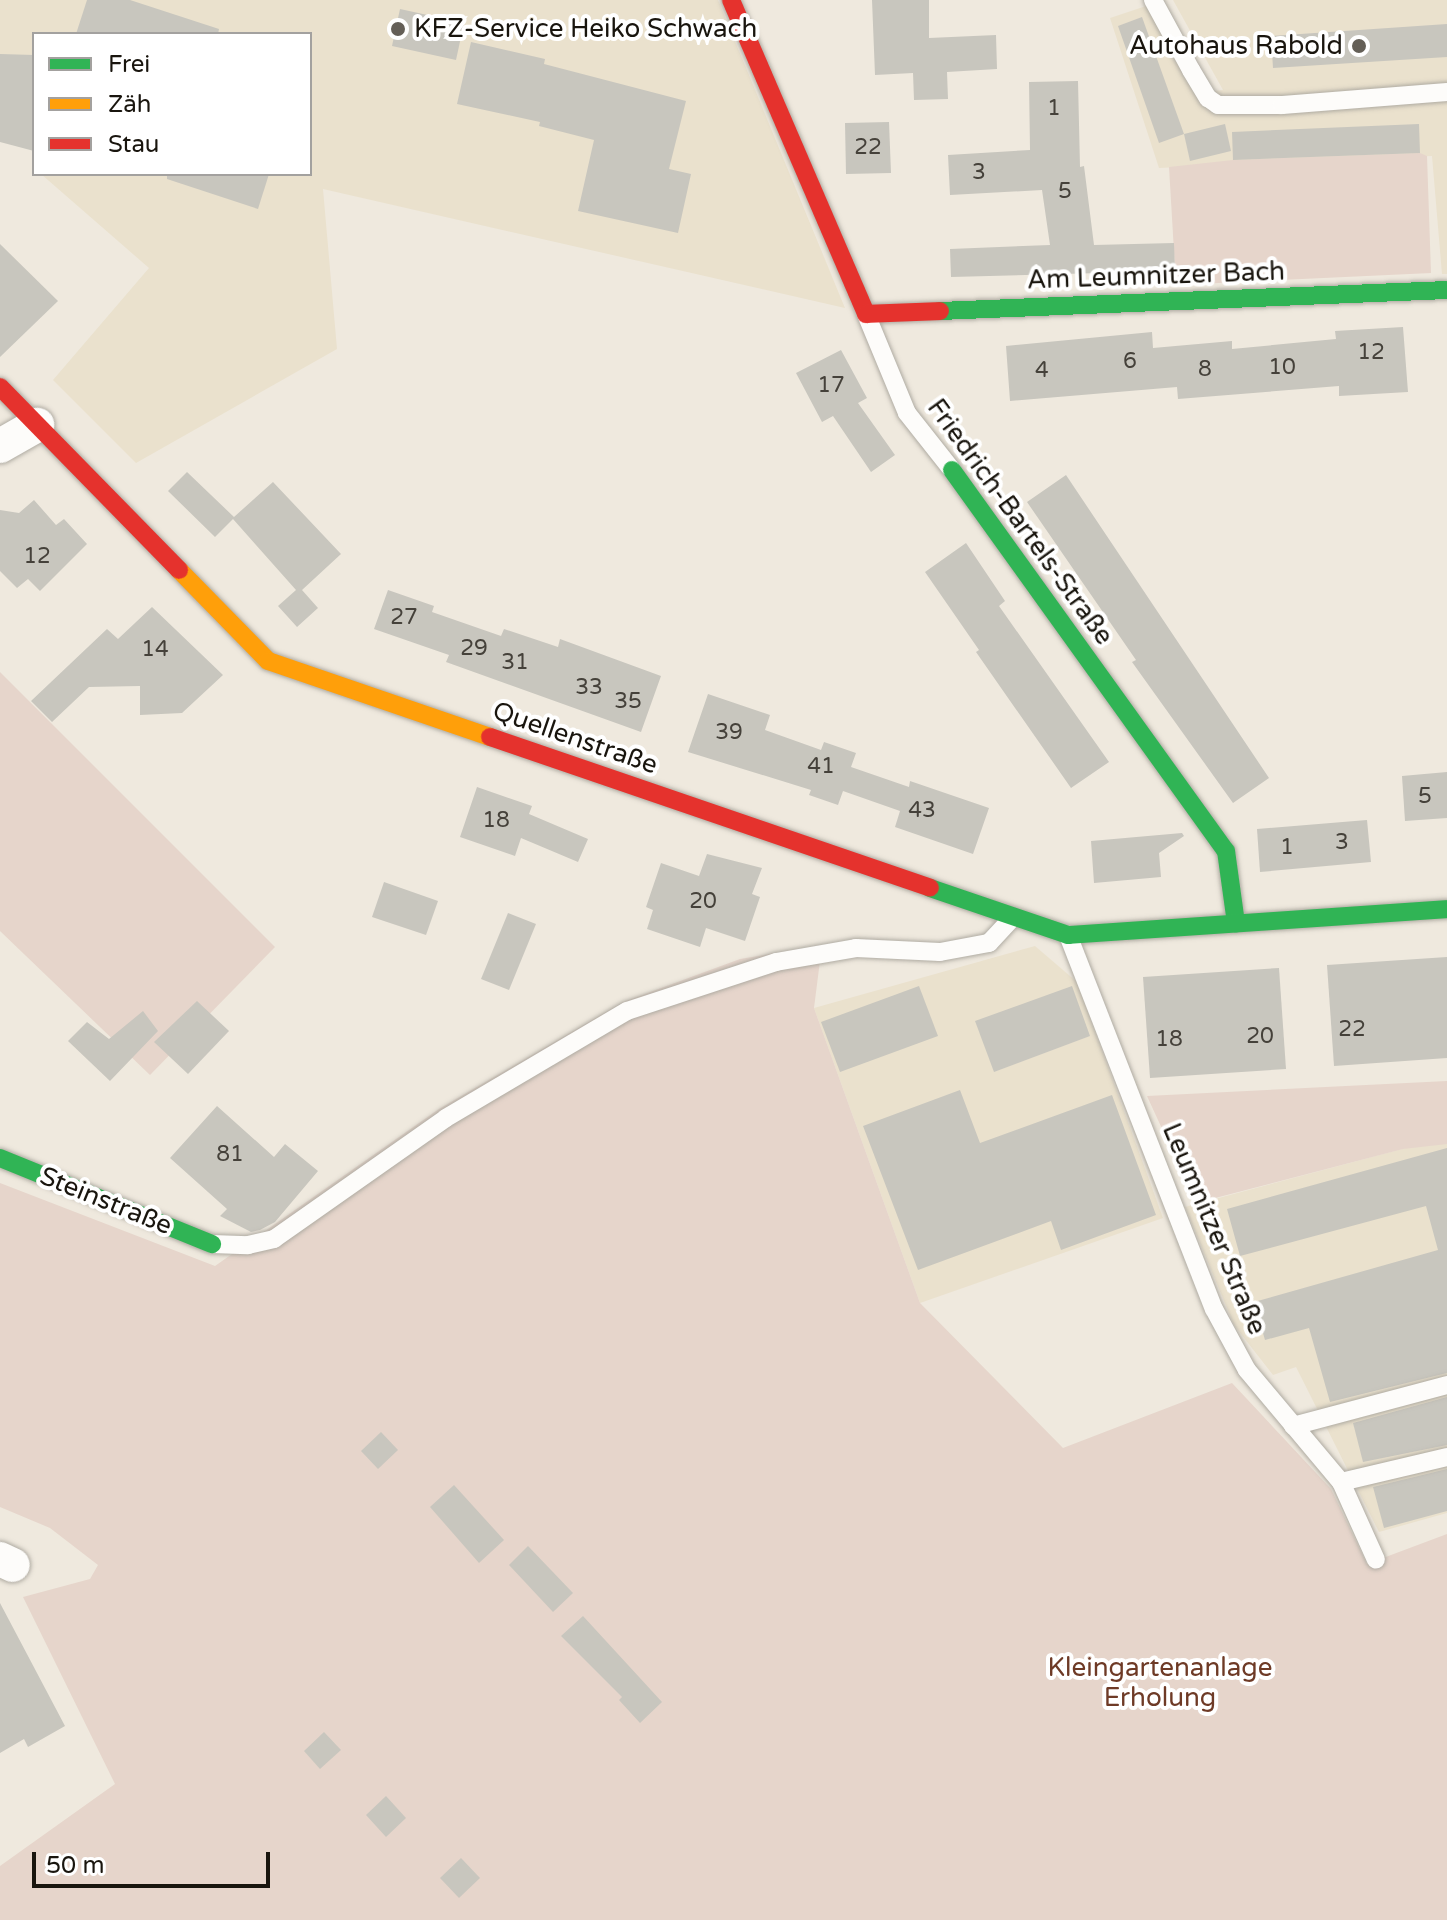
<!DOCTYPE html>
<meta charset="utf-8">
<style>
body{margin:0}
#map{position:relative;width:1447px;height:1920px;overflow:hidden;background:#efe9de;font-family:"Varela Round",sans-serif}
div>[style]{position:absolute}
.built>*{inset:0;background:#eae1cd}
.green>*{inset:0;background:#e6d5cb}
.building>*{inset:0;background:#c8c6be}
.roads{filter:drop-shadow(0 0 2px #afaba2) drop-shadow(0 0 2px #afaba2)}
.lane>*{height:18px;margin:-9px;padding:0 9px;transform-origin:9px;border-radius:9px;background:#fdfcfa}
.street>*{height:34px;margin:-17px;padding:0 17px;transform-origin:17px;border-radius:17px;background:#fdfcfa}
.fast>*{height:18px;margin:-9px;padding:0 9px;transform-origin:9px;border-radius:9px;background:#30b455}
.slow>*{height:18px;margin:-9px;padding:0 9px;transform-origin:9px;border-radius:9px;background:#ff9f0a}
.jam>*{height:18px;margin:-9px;padding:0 9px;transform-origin:9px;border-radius:9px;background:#e5322d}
.dots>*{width:22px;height:22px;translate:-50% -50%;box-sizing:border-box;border:4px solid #fff;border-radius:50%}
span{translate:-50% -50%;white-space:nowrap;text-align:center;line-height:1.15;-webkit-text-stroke:8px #fff;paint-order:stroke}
.number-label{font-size:22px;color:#45413a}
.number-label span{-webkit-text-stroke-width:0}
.poi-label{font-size:26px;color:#19150e}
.left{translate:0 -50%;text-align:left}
.right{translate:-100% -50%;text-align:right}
.street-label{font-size:26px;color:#19150e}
.park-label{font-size:26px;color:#6e3a26}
.legend{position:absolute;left:32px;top:32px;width:280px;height:144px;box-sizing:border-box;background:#fff;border:2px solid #a3a19f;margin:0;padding:10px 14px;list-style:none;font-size:24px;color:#19150e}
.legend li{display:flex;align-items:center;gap:16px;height:40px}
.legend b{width:40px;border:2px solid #a3a19f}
.scale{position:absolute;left:32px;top:1852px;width:238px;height:36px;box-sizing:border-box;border:4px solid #19150e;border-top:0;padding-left:10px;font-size:24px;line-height:28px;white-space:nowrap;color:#19150e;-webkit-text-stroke:6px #fff;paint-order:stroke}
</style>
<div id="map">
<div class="built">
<i style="clip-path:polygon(0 0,718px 0,845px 308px,323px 189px,337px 349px,136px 463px,53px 380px,149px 268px,41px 174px,310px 174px,310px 34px,34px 34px,34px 90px,0 86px)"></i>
<i style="clip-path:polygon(1164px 0,1195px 93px,1223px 90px,1173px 0,1447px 0,1447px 274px,1442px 274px,1432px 156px,1159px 168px,1110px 18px)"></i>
<i style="clip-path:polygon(1035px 946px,1077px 982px,1163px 1218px,920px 1303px,814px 1008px)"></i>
<i style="clip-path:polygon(1447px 1137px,1447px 1513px,1379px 1532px,1296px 1367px,1273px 1375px,1234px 1325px,1185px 1207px)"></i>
</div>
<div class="green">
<i style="clip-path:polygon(1420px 153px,1427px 156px,1431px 273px,1176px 285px,1169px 167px,1233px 160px)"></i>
<i style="clip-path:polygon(0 672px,275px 947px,150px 1075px,0 931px)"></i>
<i style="clip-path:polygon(822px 945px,814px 1008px,920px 1303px,1063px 1448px,1232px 1383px,1331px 1489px,1367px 1564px,1447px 1534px,1447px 1920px,0 1920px,0 1866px,115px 1784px,23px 1597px,90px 1579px,98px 1565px,50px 1528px,0 1507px,0 1183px,215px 1266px,439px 1109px,623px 1002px,740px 959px)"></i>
<i style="clip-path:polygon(1447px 1081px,1447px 1144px,1403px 1149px,1196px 1203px,1147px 1096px)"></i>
</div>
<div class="building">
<i style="clip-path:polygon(87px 0,130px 0,219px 29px,218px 34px,76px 34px)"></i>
<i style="clip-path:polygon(872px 0,929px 0,929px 38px,996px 35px,997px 69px,947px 72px,948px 99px,914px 100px,913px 73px,875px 75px)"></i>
<i style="clip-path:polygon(400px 9px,464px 23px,456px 60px,392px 46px)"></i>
<i style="clip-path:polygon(1142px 17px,1184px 134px,1159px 143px,1118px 26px)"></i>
<i style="clip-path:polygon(1447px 24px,1447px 57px,1273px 68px,1271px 36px)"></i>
<i style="clip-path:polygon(471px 42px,545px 59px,544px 64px,686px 101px,669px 169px,691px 174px,678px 233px,578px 211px,594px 140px,539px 126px,540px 122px,457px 104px)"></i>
<i style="clip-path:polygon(0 54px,34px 55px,34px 151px,0 142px)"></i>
<i style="clip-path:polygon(1078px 81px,1080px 167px,1084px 166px,1094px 245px,1174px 243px,1175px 271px,951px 277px,950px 249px,1050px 245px,1042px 190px,950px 195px,948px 155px,1030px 150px,1029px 82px)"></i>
<i style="clip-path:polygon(889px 122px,891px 173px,846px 174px,845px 123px)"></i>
<i style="clip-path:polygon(1225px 124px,1231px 151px,1190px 161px,1184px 134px)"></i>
<i style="clip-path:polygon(1419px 124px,1420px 153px,1233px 160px,1232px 132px)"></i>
<i style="clip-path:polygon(167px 174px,269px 174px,258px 209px,167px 179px)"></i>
<i style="clip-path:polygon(0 244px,58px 301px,0 357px)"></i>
<i style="clip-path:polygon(1403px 327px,1408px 392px,1339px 396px,1339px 386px,1178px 399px,1177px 387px,1010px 401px,1006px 346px,1152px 332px,1153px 348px,1232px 341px,1232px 349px,1336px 339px,1335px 331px)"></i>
<i style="clip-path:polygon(841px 350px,867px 398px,858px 403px,895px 455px,871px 472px,833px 416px,822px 422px,796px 373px)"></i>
<i style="clip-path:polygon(187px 472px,234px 517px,273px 482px,341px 554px,302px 590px,318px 608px,297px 627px,278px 606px,296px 590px,233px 519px,215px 537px,168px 491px)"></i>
<i style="clip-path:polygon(1066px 475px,1269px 778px,1233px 803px,1132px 662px,1136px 660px,1027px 502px)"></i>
<i style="clip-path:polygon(34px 500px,56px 525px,64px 519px,87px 544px,40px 591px,28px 579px,17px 588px,0 571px,0 510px,19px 513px)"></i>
<i style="clip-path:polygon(966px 543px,1005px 601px,999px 606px,1109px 762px,1071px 788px,976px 652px,979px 650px,925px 572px)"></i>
<i style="clip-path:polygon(388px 590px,434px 606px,432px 612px,501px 636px,504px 629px,558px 647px,560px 639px,661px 676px,641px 732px,446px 662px,449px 655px,374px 629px)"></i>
<i style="clip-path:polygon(152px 607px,223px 675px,182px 713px,140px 715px,140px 686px,89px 687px,52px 722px,31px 701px,107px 629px,118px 639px)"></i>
<i style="clip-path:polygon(708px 694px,770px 715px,765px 730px,821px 750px,824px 742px,856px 753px,851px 767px,909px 787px,910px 781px,989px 808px,973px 854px,895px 827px,900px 811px,843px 791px,838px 805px,809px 795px,811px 790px,688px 752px)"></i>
<i style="clip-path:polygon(1447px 772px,1447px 818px,1405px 821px,1402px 776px)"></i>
<i style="clip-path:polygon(477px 787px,532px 806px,529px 814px,588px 839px,578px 862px,521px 838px,515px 856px,460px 837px)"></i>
<i style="clip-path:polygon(1367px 820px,1371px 862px,1260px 872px,1257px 829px)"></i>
<i style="clip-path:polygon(1182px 833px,1184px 836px,1159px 853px,1161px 877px,1094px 883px,1091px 841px)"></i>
<i style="clip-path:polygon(707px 854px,762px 868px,752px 894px,760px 897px,745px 941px,706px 928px,700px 947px,647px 929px,653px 910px,646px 907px,661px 863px,699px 876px)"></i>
<i style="clip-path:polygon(384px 882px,438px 901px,426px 935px,372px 917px)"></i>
<i style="clip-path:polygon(508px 913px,536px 924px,509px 990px,481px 979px)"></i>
<i style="clip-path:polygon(1447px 957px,1447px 1058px,1334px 1066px,1327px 965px)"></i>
<i style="clip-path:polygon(1279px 968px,1286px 1069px,1150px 1078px,1143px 977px)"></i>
<i style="clip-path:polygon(919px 986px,938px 1036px,840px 1072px,821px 1022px)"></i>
<i style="clip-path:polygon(1072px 986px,1090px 1036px,994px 1072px,975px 1021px)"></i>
<i style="clip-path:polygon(197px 1001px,229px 1031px,188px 1074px,154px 1042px)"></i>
<i style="clip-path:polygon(143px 1011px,158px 1031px,110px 1081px,68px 1041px,87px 1022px,109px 1039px)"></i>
<i style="clip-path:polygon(960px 1090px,980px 1143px,1112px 1095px,1156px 1215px,1061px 1250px,1051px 1221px,918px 1270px,863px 1126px)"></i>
<i style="clip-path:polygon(217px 1106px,274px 1157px,285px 1144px,318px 1171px,275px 1222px,260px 1230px,251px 1232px,220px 1216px,227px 1209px,170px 1158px)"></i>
<i style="clip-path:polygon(1447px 1148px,1447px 1373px,1330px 1402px,1309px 1328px,1265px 1340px,1254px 1302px,1438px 1250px,1426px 1206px,1240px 1256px,1227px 1209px)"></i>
<i style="clip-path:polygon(1447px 1397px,1447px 1445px,1363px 1462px,1353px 1423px)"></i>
<i style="clip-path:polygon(381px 1432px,398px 1450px,378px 1469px,361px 1451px)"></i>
<i style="clip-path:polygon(1447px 1469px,1447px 1511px,1384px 1528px,1373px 1487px)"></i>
<i style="clip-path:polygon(454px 1485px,504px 1540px,479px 1563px,430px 1507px)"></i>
<i style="clip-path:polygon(528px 1546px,573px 1593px,553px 1612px,509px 1565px)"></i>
<i style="clip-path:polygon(0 1603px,65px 1726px,28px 1747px,24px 1739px,0 1753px)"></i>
<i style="clip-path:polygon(583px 1616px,662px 1702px,640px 1723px,619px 1700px,622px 1697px,561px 1636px)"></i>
<i style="clip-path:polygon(324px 1732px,341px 1750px,320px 1769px,304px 1751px)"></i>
<i style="clip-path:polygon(386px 1796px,406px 1818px,386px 1837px,366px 1815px)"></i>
<i style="clip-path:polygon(461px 1858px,480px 1878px,459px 1898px,440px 1878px)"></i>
</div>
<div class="roads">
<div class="lane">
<i style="left:1153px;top:0;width:80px;rotate:61.5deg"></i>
<i style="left:1191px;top:70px;width:33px;rotate:59deg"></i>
<i style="left:1208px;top:98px;width:12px;rotate:35deg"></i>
<i style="left:1218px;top:105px;width:64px"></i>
<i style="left:1282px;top:105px;width:166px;rotate:-4.5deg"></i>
<i style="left:866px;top:314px;width:107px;rotate:67.5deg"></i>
<i style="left:907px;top:413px;width:73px;rotate:51.7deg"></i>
<i style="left:1068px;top:935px;width:401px;rotate:68.7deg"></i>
<i style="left:1214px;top:1309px;width:69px;rotate:61.6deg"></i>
<i style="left:1247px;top:1370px;width:146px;rotate:50deg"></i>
<i style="left:1341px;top:1482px;width:85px;rotate:65.8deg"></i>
<i style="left:212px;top:1244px;width:36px;rotate:2deg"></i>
<i style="left:248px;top:1245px;width:27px;rotate:-13deg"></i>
<i style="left:274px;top:1239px;width:210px;rotate:-35.1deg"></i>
<i style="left:446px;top:1118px;width:210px;rotate:-30.6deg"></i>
<i style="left:627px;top:1011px;width:157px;rotate:-18.2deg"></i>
<i style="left:776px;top:962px;width:81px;rotate:-9.9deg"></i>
<i style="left:856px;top:948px;width:84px;rotate:2.7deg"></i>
<i style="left:940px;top:952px;width:50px;rotate:-10.4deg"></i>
<i style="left:989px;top:943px;width:34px;rotate:-47deg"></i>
<i style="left:1293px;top:1426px;width:159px;rotate:-14.9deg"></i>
<i style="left:1341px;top:1482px;width:109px;rotate:-13.3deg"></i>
</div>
<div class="street">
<i style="left:0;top:446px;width:43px;rotate:-29.6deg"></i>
<i style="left:0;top:1559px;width:14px;rotate:25deg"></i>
</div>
<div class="fast">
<i style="left:940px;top:311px;width:507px;rotate:-2.37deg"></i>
<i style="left:952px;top:470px;width:469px;rotate:54.3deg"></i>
<i style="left:1226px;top:851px;width:73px;rotate:82.1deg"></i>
<i style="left:930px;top:888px;width:146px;rotate:18.8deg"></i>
<i style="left:1068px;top:935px;width:380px;rotate:-3.9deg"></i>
<i style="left:0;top:1158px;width:229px;rotate:22.1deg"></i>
</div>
<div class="slow">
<i style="left:179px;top:570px;width:127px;rotate:45.6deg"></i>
<i style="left:268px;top:661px;width:235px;rotate:18.9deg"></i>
</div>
<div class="jam">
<i style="left:731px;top:0;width:342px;rotate:66.7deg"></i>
<i style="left:866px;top:314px;width:74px;rotate:-2.3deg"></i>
<i style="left:0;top:387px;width:256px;rotate:45.6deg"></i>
<i style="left:490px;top:737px;width:465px;rotate:18.9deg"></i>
</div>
</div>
<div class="dots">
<i style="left:398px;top:29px;background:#645f57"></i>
<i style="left:1359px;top:46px;background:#645f57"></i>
</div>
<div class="number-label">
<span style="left:1054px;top:109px">1</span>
<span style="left:868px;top:148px">22</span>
<span style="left:979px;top:173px">3</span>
<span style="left:1065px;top:192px">5</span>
<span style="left:1371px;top:353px">12</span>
<span style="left:1130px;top:362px">6</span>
<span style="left:1282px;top:368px">10</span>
<span style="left:1205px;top:370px">8</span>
<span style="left:1042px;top:371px">4</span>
<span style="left:831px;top:386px">17</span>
<span style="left:37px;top:557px">12</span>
<span style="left:404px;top:618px">27</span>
<span style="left:474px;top:649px">29</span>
<span style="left:155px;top:650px">14</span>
<span style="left:515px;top:663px">31</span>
<span style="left:589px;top:688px">33</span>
<span style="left:628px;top:702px">35</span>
<span style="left:729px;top:733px">39</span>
<span style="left:821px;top:767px">41</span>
<span style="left:1425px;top:797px">5</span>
<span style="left:922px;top:811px">43</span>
<span style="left:496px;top:821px">18</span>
<span style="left:1342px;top:843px">3</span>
<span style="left:1287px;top:848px">1</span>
<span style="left:703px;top:902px">20</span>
<span style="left:1352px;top:1030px">22</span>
<span style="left:1260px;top:1037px">20</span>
<span style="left:1169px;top:1040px">18</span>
<span style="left:230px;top:1155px">81</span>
</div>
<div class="poi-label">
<span class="left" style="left:414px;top:29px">KFZ-Service Heiko Schwach</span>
<span class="right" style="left:1343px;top:46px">Autohaus Rabold</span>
</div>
<div class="street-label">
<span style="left:1156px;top:276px;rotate:-2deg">Am Leumnitzer Bach</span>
<span style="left:1020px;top:522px;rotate:54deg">Friedrich-Bartels-Straße</span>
<span style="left:575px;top:738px;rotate:19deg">Quellenstraße</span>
<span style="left:106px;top:1201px;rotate:22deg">Steinstraße</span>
<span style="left:1214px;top:1229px;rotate:67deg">Leumnitzer Straße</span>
</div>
<div class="park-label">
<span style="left:1160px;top:1683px">Kleingartenanlage<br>Erholung</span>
</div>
<ul class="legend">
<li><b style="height:10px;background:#30b455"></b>Frei</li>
<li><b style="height:10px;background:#ff9f0a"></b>Zäh</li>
<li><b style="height:10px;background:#e5322d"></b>Stau</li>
</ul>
<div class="scale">50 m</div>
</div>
